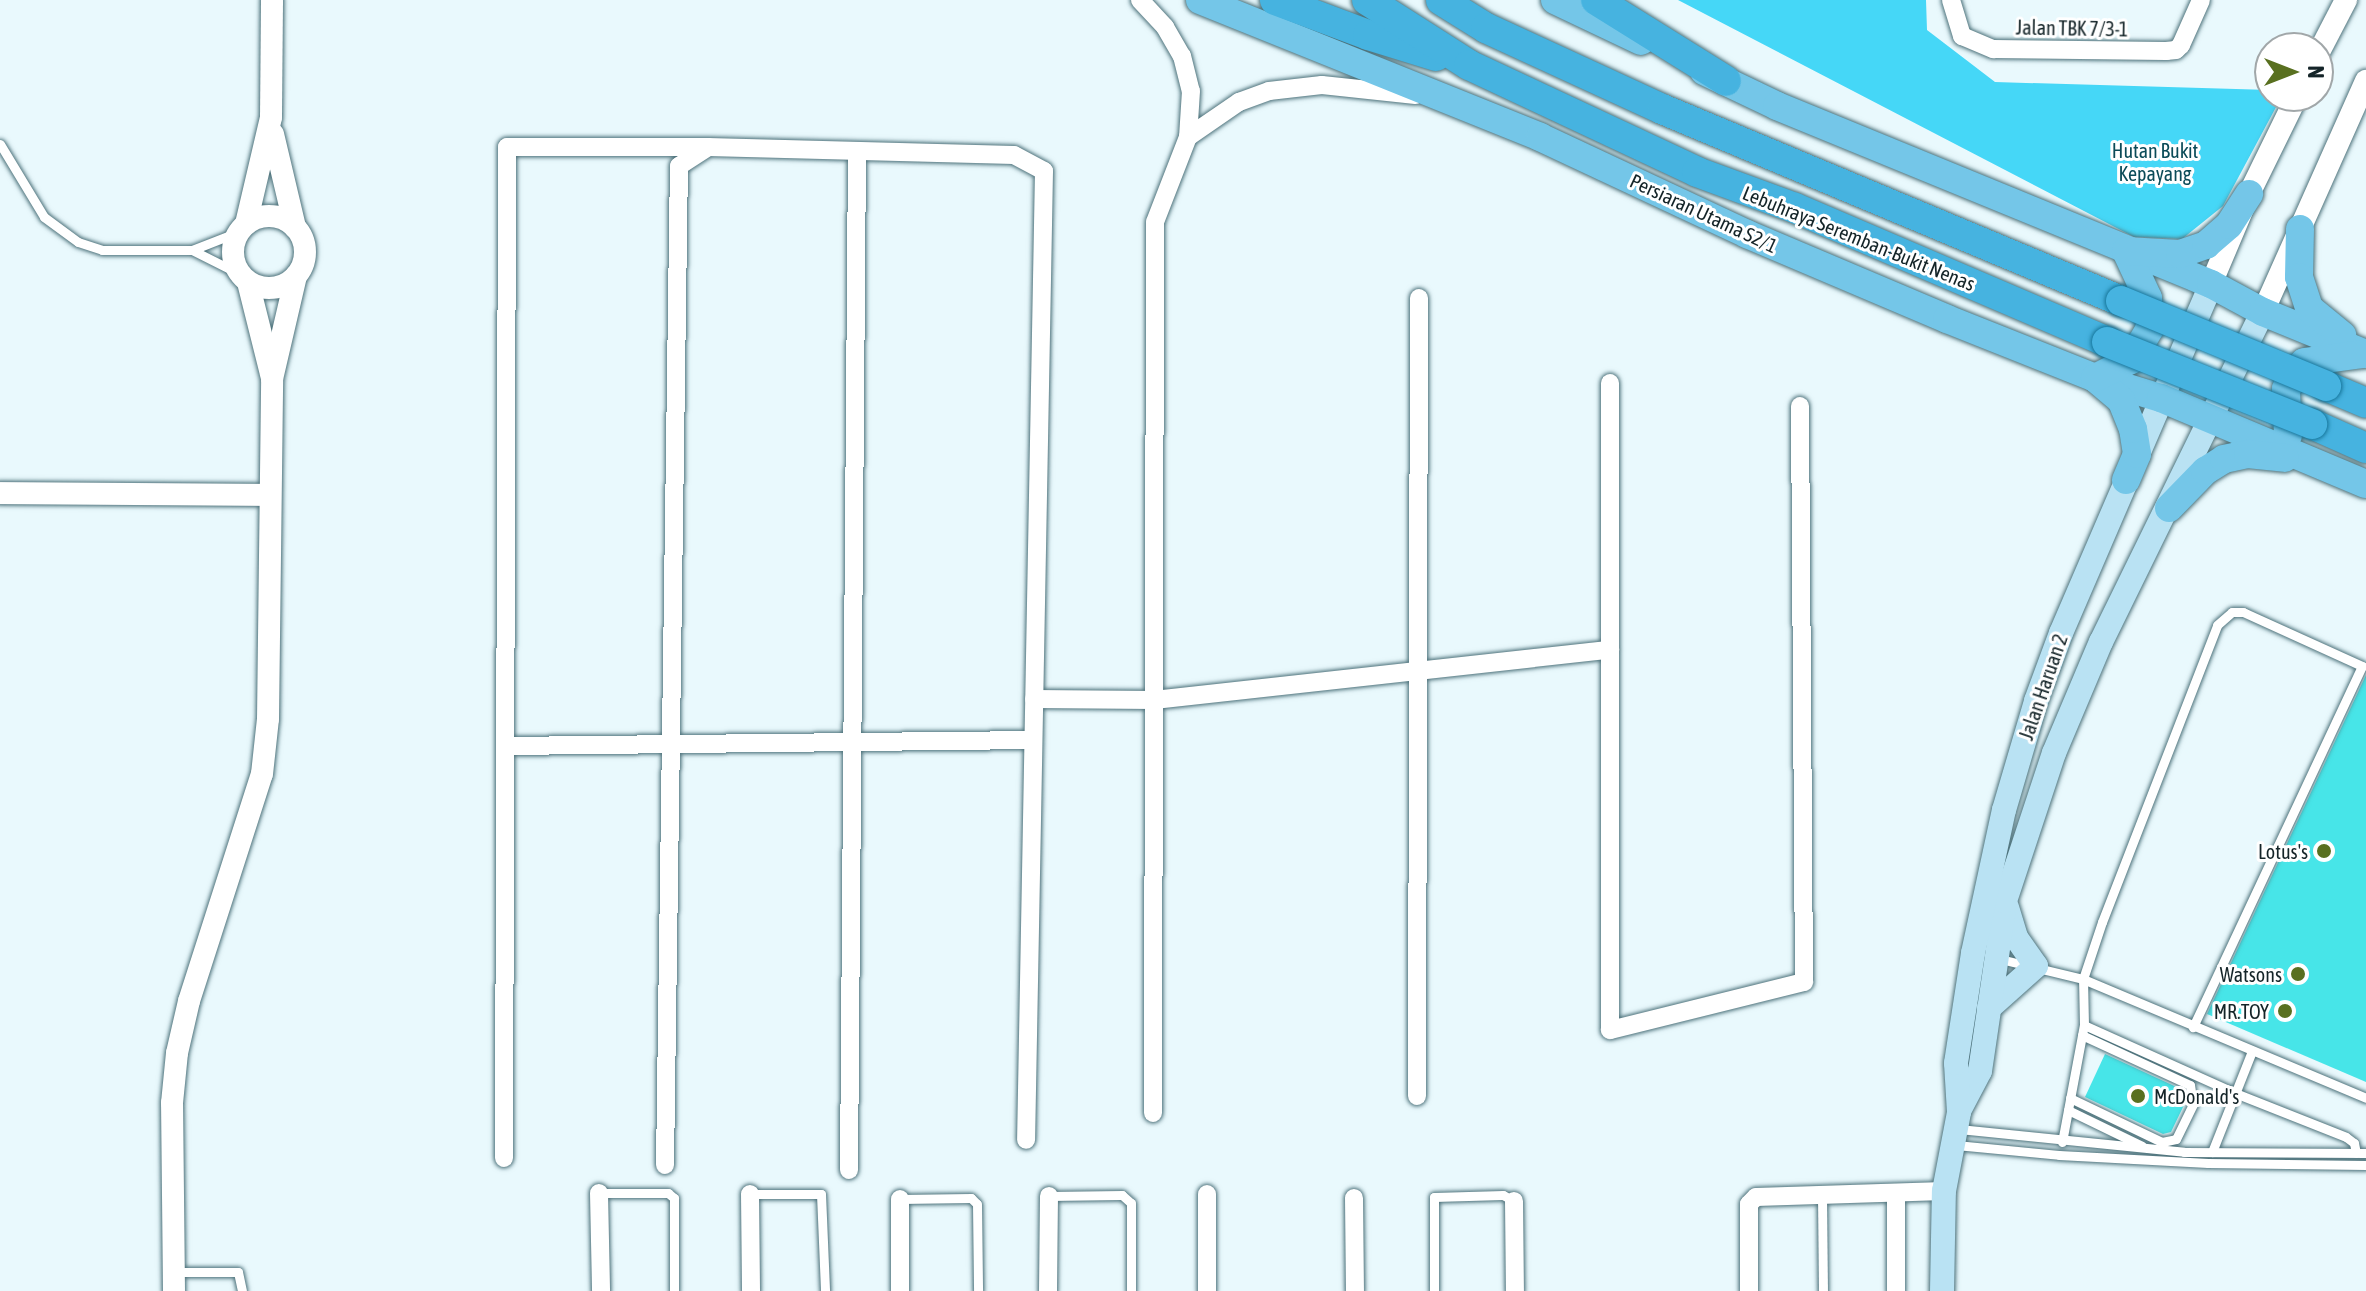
<!DOCTYPE html>
<style>
body{margin:0}
#map{position:relative;width:2366px;height:1291px;overflow:hidden;background:#e9f9fd;font-family:"Asap Condensed",sans-serif}
div>[style]{position:absolute}
.green>*{inset:0;background:#45d7f7}
.building>*{inset:0;background:#47e5e8}
.roads{filter:drop-shadow(0 0 2px #4d727b) drop-shadow(0 0 2px #4d727b)}
.service>*{height:9px;margin:-4.5px;padding:0 4.5px;transform-origin:4.5px;border-radius:4.5px;background:#fff}
.minor>*{height:18px;margin:-9px;padding:0 9px;transform-origin:9px;border-radius:9px;background:#fff}
.tertiary>*{height:22px;margin:-11px;padding:0 11px;transform-origin:11px;border-radius:11px;background:#fff}
.tertiary>.ring{margin:-11px;padding:0;box-sizing:content-box;background:none;border:22px solid #fff;border-radius:50%}
.secondary>*{height:24px;margin:-12px;padding:0 12px;transform-origin:12px;border-radius:12px;background:#b9e2f3}
.primary>*{height:28px;margin:-14px;padding:0 14px;transform-origin:14px;border-radius:14px;background:#74c6e8}
.trunk>*{height:30px;margin:-15px;padding:0 15px;transform-origin:15px;border-radius:15px;background:#46b3e0}
.bridges{filter:drop-shadow(0 0 2px #16759a) drop-shadow(0 0 2px #16759a)}
.trunk-bridge>*{height:30px;margin:-15px;padding:0 15px;transform-origin:15px;border-radius:15px;background:#46b3e0}
.dots>*{width:22px;height:22px;translate:-50% -50%;box-sizing:border-box;border:4px solid #fff;border-radius:50%}
span{translate:-50% -50%;white-space:nowrap;text-align:center;line-height:1.15;-webkit-text-stroke:6px #fff;paint-order:stroke}
.street-label{font-size:20px;color:#142428}
.park-label{font-size:20px;color:#0b4b58}
.poi-label{font-size:20px;color:#142428}
.right{translate:-100% -50%;text-align:right}
.left{translate:0 -50%;text-align:left}
.north{position:absolute;left:2254px;top:32px;width:80px;height:80px;box-sizing:border-box;background:#fff;border:2px solid #a1a7a9;border-radius:50%;rotate:90deg;font-size:22px;font-weight:700;line-height:32px;text-align:center;color:#142428}
.north::after{content:'';display:block;margin:auto;width:28px;height:36px;background:#597020;clip-path:polygon(50% 0,100% 100%,50% 72%,0 100%)}
</style>
<div id="map">
<div class="green">
<i style="clip-path:polygon(1678px 0,1926px 0,1927px 30px,1995px 82px,2270px 90px,2270px 96px,2282px 96px,2223px 206px,2182px 239px,2134px 237px)"></i>
</div>
<div class="building">
<i style="clip-path:polygon(2366px 675px,2366px 1082px,2207px 1014px)"></i>
<i style="clip-path:polygon(2105px 1054px,2183px 1090px,2185px 1103px,2171px 1132px,2163px 1134px,2085px 1097px)"></i>
</div>
<div class="roads">
<div class="service">
<i style="left:0;top:144px;width:85px;rotate:58.9deg"></i>
<i style="left:44px;top:217px;width:42px;rotate:36.3deg"></i>
<i style="left:78px;top:242px;width:25px;rotate:18deg"></i>
<i style="left:102px;top:250px;width:90px"></i>
<i style="left:192px;top:250px;width:49px;rotate:-21.4deg"></i>
<i style="left:192px;top:250px;width:54px;rotate:26.6deg"></i>
<i style="left:1996px;top:958px;width:89px;rotate:13.6deg"></i>
<i style="left:2083px;top:979px;width:307px;rotate:22.8deg"></i>
<i style="left:2084px;top:1025px;width:166px;rotate:24.2deg"></i>
<i style="left:2235px;top:1093px;width:119px;rotate:21.6deg"></i>
<i style="left:2346px;top:1137px;width:10px;rotate:37deg"></i>
<i style="left:2354px;top:1143px;width:10px;rotate:79deg"></i>
<i style="left:2070px;top:1098px;width:102px;rotate:25.6deg"></i>
<i style="left:2162px;top:1142px;width:14px;rotate:-12deg"></i>
<i style="left:2176px;top:1139px;width:39px;rotate:-64deg"></i>
<i style="left:2193px;top:1104px;width:19px;rotate:-99deg"></i>
<i style="left:2190px;top:1085px;width:119px;rotate:-155.2deg"></i>
<i style="left:2068px;top:1110px;width:82px;rotate:25.9deg"></i>
<i style="left:1959px;top:1129px;width:226px;rotate:5.8deg"></i>
<i style="left:2184px;top:1152px;width:182px;rotate:0.3deg"></i>
<i style="left:2062px;top:1142px;width:119px;rotate:-79.4deg"></i>
<i style="left:2084px;top:1025px;width:46px;rotate:-91.2deg"></i>
<i style="left:2083px;top:979px;width:60px;rotate:-71.6deg"></i>
<i style="left:2102px;top:922px;width:318px;rotate:-68.8deg"></i>
<i style="left:2217px;top:625px;width:20px;rotate:-41deg"></i>
<i style="left:2232px;top:612px;width:11px"></i>
<i style="left:2243px;top:612px;width:131px;rotate:24.4deg"></i>
<i style="left:2362px;top:666px;width:399px;rotate:115.1deg"></i>
<i style="left:1956px;top:1145px;width:103px;rotate:5.5deg"></i>
<i style="left:2059px;top:1155px;width:149px;rotate:3.1deg"></i>
<i style="left:2208px;top:1163px;width:158px;rotate:0.7deg"></i>
<i style="left:2212px;top:1152px;width:109px;rotate:-68.4deg"></i>
<i style="left:599px;top:1193px;width:69px"></i>
<i style="left:668px;top:1193px;width:8px;rotate:40deg"></i>
<i style="left:674px;top:1198px;width:93px;rotate:90deg"></i>
<i style="left:750px;top:1194px;width:71px"></i>
<i style="left:821px;top:1194px;width:97px;rotate:87.6deg"></i>
<i style="left:1049px;top:1196px;width:73px;rotate:-0.8deg"></i>
<i style="left:1122px;top:1195px;width:12px;rotate:42deg"></i>
<i style="left:1131px;top:1203px;width:88px;rotate:90deg"></i>
<i style="left:1822px;top:1196px;width:95px;rotate:89.4deg"></i>
<i style="left:900px;top:1199px;width:71px;rotate:-0.8deg"></i>
<i style="left:971px;top:1198px;width:8px;rotate:45deg"></i>
<i style="left:977px;top:1204px;width:87px;rotate:89.3deg"></i>
<i style="left:174px;top:1272px;width:64px"></i>
<i style="left:238px;top:1272px;width:19px;rotate:78deg"></i>
<i style="left:1434px;top:1291px;width:94px;rotate:-90deg"></i>
<i style="left:1434px;top:1197px;width:69px;rotate:-1.7deg"></i>
<i style="left:1503px;top:1195px;width:13px;rotate:29deg"></i>
</div>
<div class="minor">
<i style="left:1140px;top:0;width:37px;rotate:47deg"></i>
<i style="left:1165px;top:27px;width:34px;rotate:60deg"></i>
<i style="left:1182px;top:56px;width:36px;rotate:76deg"></i>
<i style="left:1191px;top:91px;width:46px;rotate:93.7deg"></i>
<i style="left:1188px;top:137px;width:91px;rotate:111.2deg"></i>
<i style="left:1155px;top:222px;width:891px;rotate:90.13deg"></i>
<i style="left:1951px;top:0;width:38px;rotate:73deg"></i>
<i style="left:1962px;top:36px;width:34px;rotate:23deg"></i>
<i style="left:1993px;top:49px;width:173px;rotate:0.7deg"></i>
<i style="left:2166px;top:51px;width:10px;rotate:-6deg"></i>
<i style="left:2176px;top:50px;width:7px;rotate:-45deg"></i>
<i style="left:2181px;top:45px;width:49px;rotate:-66deg"></i>
<i style="left:1188px;top:137px;width:62px;rotate:-34.5deg"></i>
<i style="left:1239px;top:102px;width:32px;rotate:-20deg"></i>
<i style="left:1269px;top:91px;width:53px;rotate:-6.5deg"></i>
<i style="left:1322px;top:85px;width:94px;rotate:6.1deg"></i>
<i style="left:1610px;top:383px;width:647px;rotate:90deg"></i>
<i style="left:1610px;top:1030px;width:200px;rotate:-13.9deg"></i>
<i style="left:1804px;top:982px;width:576px;rotate:-90.4deg"></i>
<i style="left:1034px;top:699px;width:120px;rotate:0.5deg"></i>
<i style="left:1154px;top:700px;width:459px;rotate:-6.3deg"></i>
<i style="left:506px;top:746px;width:527px;rotate:-0.65deg"></i>
<i style="left:1417px;top:1096px;width:798px;rotate:-89.86deg"></i>
<i style="left:504px;top:1158px;width:1011px;rotate:-89.83deg"></i>
<i style="left:507px;top:147px;width:201px"></i>
<i style="left:665px;top:1165px;width:999px;rotate:-89.2deg"></i>
<i style="left:679px;top:166px;width:35px;rotate:-33deg"></i>
<i style="left:708px;top:147px;width:306px;rotate:1.5deg"></i>
<i style="left:1014px;top:155px;width:34px;rotate:28deg"></i>
<i style="left:1044px;top:171px;width:969px;rotate:91.06deg"></i>
<i style="left:849px;top:1170px;width:1019px;rotate:-89.55deg"></i>
<i style="left:599px;top:1193px;width:98px;rotate:88.8deg"></i>
<i style="left:750px;top:1194px;width:97px;rotate:89.4deg"></i>
<i style="left:1207px;top:1194px;width:97px;rotate:90deg"></i>
<i style="left:1354px;top:1198px;width:93px;rotate:89.4deg"></i>
<i style="left:900px;top:1199px;width:92px;rotate:90deg"></i>
<i style="left:1514px;top:1201px;width:90px;rotate:89.4deg"></i>
<i style="left:1048px;top:1291px;width:95px;rotate:-89.4deg"></i>
<i style="left:1749px;top:1291px;width:87px;rotate:-90deg"></i>
<i style="left:1749px;top:1204px;width:10px;rotate:-45deg"></i>
<i style="left:1756px;top:1197px;width:188px;rotate:-1.8deg"></i>
<i style="left:1896px;top:1291px;width:97px;rotate:-90deg"></i>
</div>
<div class="tertiary">
<i style="left:2318px;top:54px;width:61px;rotate:-62.6deg"></i>
<i style="left:273px;top:134px;width:96px;rotate:76.7deg"></i>
<i class="ring" style="left:233px;top:216px;width:50px;height:50px"></i>
<i style="left:246px;top:224px;width:110px;rotate:-76.8deg"></i>
<i style="left:271px;top:117px;width:117px;rotate:-89.5deg"></i>
<i style="left:248px;top:282px;width:95px;rotate:76deg"></i>
<i style="left:2211px;top:284px;width:98px;rotate:-67.1deg"></i>
<i style="left:2249px;top:194px;width:109px;rotate:-63.9deg"></i>
<i style="left:2263px;top:312px;width:253px;rotate:-66deg"></i>
<i style="left:0;top:493px;width:268px;rotate:0.4deg"></i>
<i style="left:174px;top:1291px;width:188px;rotate:-90.6deg"></i>
<i style="left:172px;top:1103px;width:50px;rotate:-84.3deg"></i>
<i style="left:177px;top:1053px;width:53px;rotate:-77deg"></i>
<i style="left:189px;top:1001px;width:238px;rotate:-72.2deg"></i>
<i style="left:262px;top:774px;width:55px;rotate:-83.8deg"></i>
<i style="left:268px;top:719px;width:340px;rotate:-89.3deg"></i>
<i style="left:272px;top:379px;width:106px;rotate:-76.9deg"></i>
</div>
<div class="secondary">
<i style="left:1989px;top:1008px;width:63px;rotate:-41.8deg"></i>
<i style="left:2036px;top:966px;width:35px;rotate:-125deg"></i>
<i style="left:2016px;top:937px;width:31px;rotate:-107deg"></i>
<i style="left:1959px;top:1111px;width:45px;rotate:-62.3deg"></i>
<i style="left:1980px;top:1071px;width:172px;rotate:-81.6deg"></i>
<i style="left:2005px;top:901px;width:156px;rotate:-71.7deg"></i>
<i style="left:2054px;top:753px;width:121px;rotate:-67.1deg"></i>
<i style="left:2101px;top:642px;width:368px;rotate:-63.9deg"></i>
<i style="left:1942px;top:1291px;width:100px;rotate:-88.9deg"></i>
<i style="left:1944px;top:1191px;width:80px;rotate:-79.2deg"></i>
<i style="left:1959px;top:1112px;width:49px;rotate:-93.5deg"></i>
<i style="left:1956px;top:1063px;width:111px;rotate:-81.2deg"></i>
<i style="left:1973px;top:953px;width:146px;rotate:-77.8deg"></i>
<i style="left:2004px;top:810px;width:114px;rotate:-73.6deg"></i>
<i style="left:2036px;top:701px;width:72px;rotate:-69.8deg"></i>
<i style="left:2061px;top:633px;width:380px;rotate:-66.7deg"></i>
</div>
<div class="primary">
<i style="left:1200px;top:0;width:367px;rotate:21.9deg"></i>
<i style="left:1540px;top:137px;width:229px;rotate:25.1deg"></i>
<i style="left:1747px;top:234px;width:217px;rotate:23deg"></i>
<i style="left:1947px;top:319px;width:159px;rotate:21.7deg"></i>
<i style="left:2095px;top:378px;width:69px;rotate:16.9deg"></i>
<i style="left:2161px;top:398px;width:222px;rotate:22.8deg"></i>
<i style="left:1555px;top:0;width:95px;rotate:25.5deg"></i>
<i style="left:1704px;top:71px;width:81px;rotate:25.6deg"></i>
<i style="left:1777px;top:106px;width:469px;rotate:22.3deg"></i>
<i style="left:2211px;top:284px;width:59px;rotate:28.3deg"></i>
<i style="left:2263px;top:312px;width:111px;rotate:22.2deg"></i>
<i style="left:2300px;top:229px;width:48px;rotate:91.2deg"></i>
<i style="left:2299px;top:277px;width:33px;rotate:72deg"></i>
<i style="left:2309px;top:308px;width:43px;rotate:39.3deg"></i>
<i style="left:2288px;top:435px;width:46px;rotate:-92.5deg"></i>
<i style="left:2286px;top:389px;width:32px;rotate:-56deg"></i>
<i style="left:2304px;top:362px;width:60px;rotate:-7.7deg"></i>
<i style="left:2126px;top:480px;width:28px;rotate:-67deg"></i>
<i style="left:2137px;top:454px;width:25px;rotate:-99deg"></i>
<i style="left:2133px;top:429px;width:31px;rotate:-112deg"></i>
<i style="left:2121px;top:400px;width:34px;rotate:-140deg"></i>
<i style="left:2095px;top:378px;width:40px;rotate:-26.6deg"></i>
<i style="left:2131px;top:360px;width:37px;rotate:-59deg"></i>
<i style="left:2150px;top:328px;width:30px;rotate:-94deg"></i>
<i style="left:2148px;top:298px;width:52px;rotate:-115.1deg"></i>
<i style="left:2126px;top:251px;width:54px;rotate:3.2deg"></i>
<i style="left:2180px;top:254px;width:28px;rotate:-19deg"></i>
<i style="left:2206px;top:245px;width:30px;rotate:-41deg"></i>
<i style="left:2229px;top:225px;width:37px;rotate:-57deg"></i>
<i style="left:2169px;top:508px;width:52px;rotate:-45.8deg"></i>
<i style="left:2205px;top:471px;width:22px;rotate:-32deg"></i>
<i style="left:2224px;top:459px;width:25px;rotate:-12deg"></i>
<i style="left:2248px;top:454px;width:37px;rotate:6deg"></i>
</div>
<div class="trunk">
<i style="left:1275px;top:0;width:99px;rotate:20.6deg"></i>
<i style="left:1368px;top:35px;width:71px;rotate:17.2deg"></i>
<i style="left:1367px;top:0;width:121px;rotate:32.5deg"></i>
<i style="left:1469px;top:65px;width:252px;rotate:25.1deg"></i>
<i style="left:1697px;top:172px;width:104px;rotate:20.2deg"></i>
<i style="left:1795px;top:208px;width:340px;rotate:23.2deg"></i>
<i style="left:1441px;top:0;width:53px;rotate:31.9deg"></i>
<i style="left:1486px;top:28px;width:194px;rotate:24.7deg"></i>
<i style="left:1662px;top:109px;width:498px;rotate:22.7deg"></i>
<i style="left:1596px;top:0;width:153px;rotate:31.9deg"></i>
<i style="left:2326px;top:386px;width:43px;rotate:23deg"></i>
<i style="left:2312px;top:424px;width:59px;rotate:24deg"></i>
</div>
</div>
<div class="bridges">
<div class="trunk-bridge">
<i style="left:2121px;top:301px;width:222px;rotate:22.5deg"></i>
<i style="left:2107px;top:342px;width:221px;rotate:21.8deg"></i>
</div>
</div>
<div class="dots">
<i style="left:2324px;top:851px;background:#597020"></i>
<i style="left:2298px;top:974px;background:#597020"></i>
<i style="left:2285px;top:1011px;background:#597020"></i>
<i style="left:2138px;top:1096px;background:#597020"></i>
</div>
<div class="street-label">
<span style="left:2072px;top:28px;rotate:1deg">Jalan TBK 7/3-1</span>
<span style="left:1704px;top:213px;rotate:25deg">Persiaran Utama S2/1</span>
<span style="left:1859px;top:238px;rotate:22deg">Lebuhraya Seremban-Bukit Nenas</span>
<span style="left:2043px;top:687px;rotate:-71deg">Jalan Haruan 2</span>
</div>
<div class="park-label">
<span style="left:2155px;top:162px">Hutan Bukit<br>Kepayang</span>
</div>
<div class="poi-label">
<span class="right" style="left:2308px;top:851px">Lotus's</span>
<span class="right" style="left:2282px;top:974px">Watsons</span>
<span class="right" style="left:2269px;top:1011px">MR.TOY</span>
<span class="left" style="left:2154px;top:1096px">McDonald's</span>
</div>
<div class="north">N</div>
</div>
